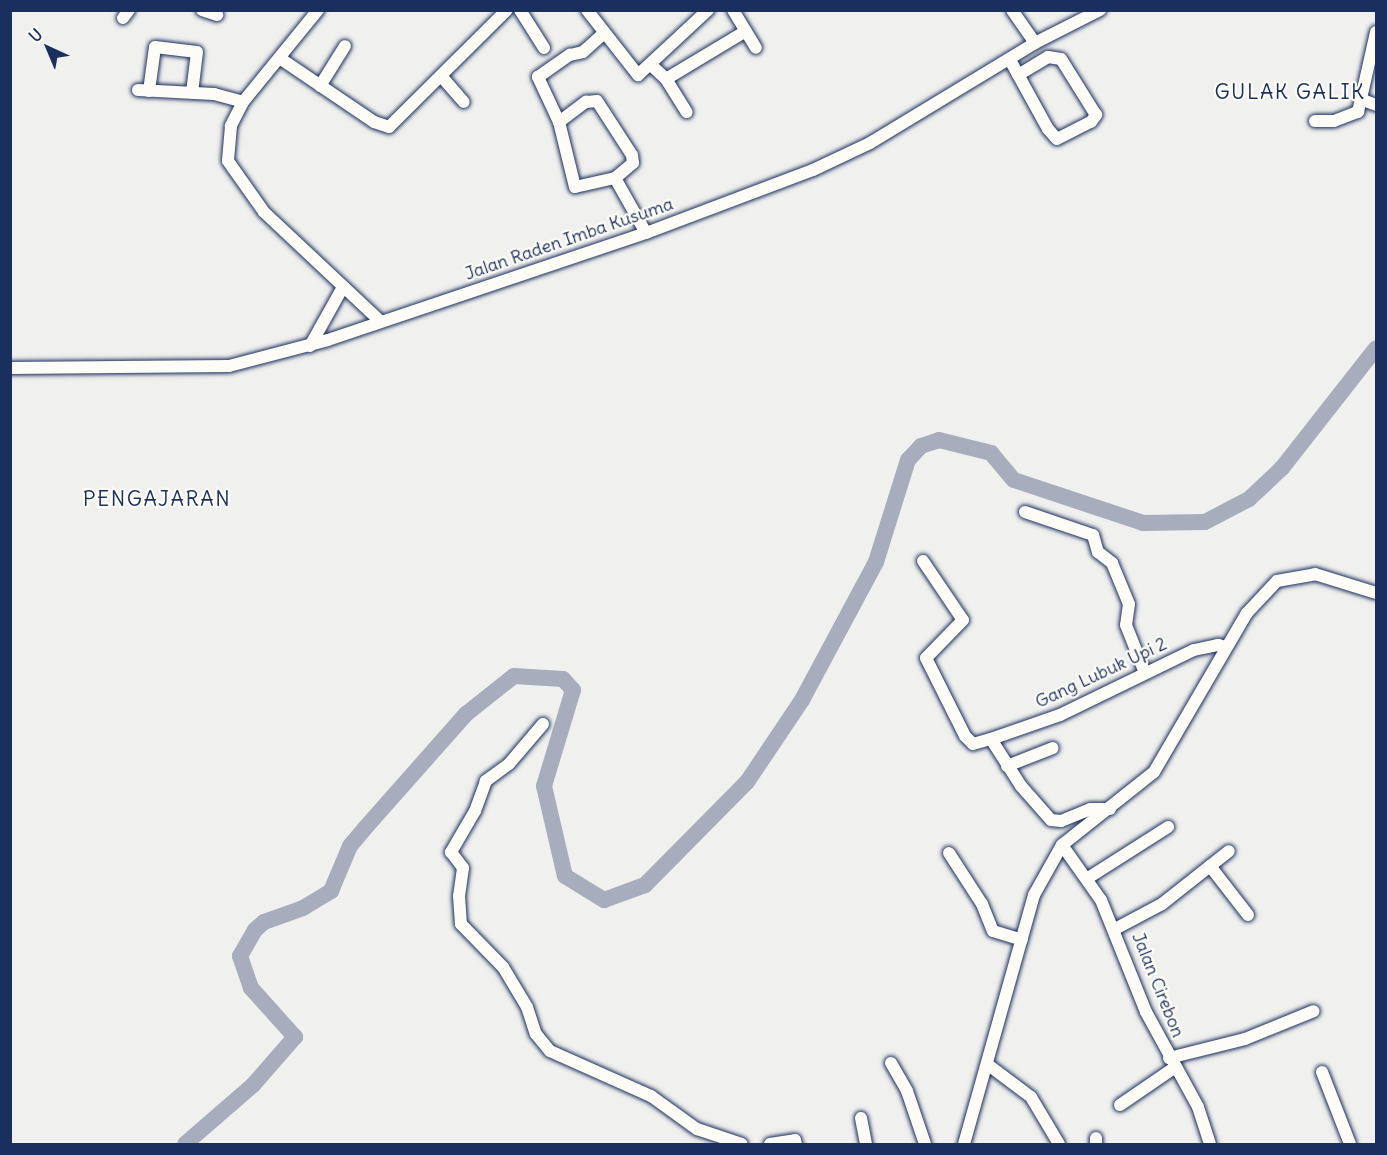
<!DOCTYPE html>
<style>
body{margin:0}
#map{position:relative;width:1387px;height:1155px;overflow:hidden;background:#f0f0ee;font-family:Delius,sans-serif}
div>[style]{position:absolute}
.river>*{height:16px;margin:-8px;padding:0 8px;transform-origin:8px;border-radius:8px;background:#a7adbd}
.roads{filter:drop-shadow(0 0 2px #1b2f5e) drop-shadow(0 0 2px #1b2f5e)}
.minor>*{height:12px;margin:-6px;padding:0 6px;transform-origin:6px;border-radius:6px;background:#fdfcf7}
span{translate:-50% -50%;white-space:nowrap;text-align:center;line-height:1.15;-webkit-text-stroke:4.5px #fdfcf7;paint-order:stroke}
.street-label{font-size:18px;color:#1b2f5e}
.quarter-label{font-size:21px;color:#1b2f5e;letter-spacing:1.5px}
.frame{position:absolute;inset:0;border:12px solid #1b2f5e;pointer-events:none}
.north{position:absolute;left:18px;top:18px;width:60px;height:60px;-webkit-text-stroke:4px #fdfcf7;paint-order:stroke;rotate:316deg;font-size:16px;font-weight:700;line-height:24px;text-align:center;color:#1b2f5e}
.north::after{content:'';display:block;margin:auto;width:21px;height:27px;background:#1b2f5e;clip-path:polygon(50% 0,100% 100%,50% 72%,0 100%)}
</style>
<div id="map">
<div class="river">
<i style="left:185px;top:1144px;width:90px;rotate:-40.9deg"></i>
<i style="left:253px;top:1085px;width:64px;rotate:-48.8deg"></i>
<i style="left:295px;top:1037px;width:66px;rotate:-131.9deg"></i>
<i style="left:251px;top:988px;width:34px;rotate:-109deg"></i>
<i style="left:240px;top:956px;width:30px;rotate:-60deg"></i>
<i style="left:255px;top:930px;width:12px;rotate:-42deg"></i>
<i style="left:264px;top:922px;width:41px;rotate:-19.7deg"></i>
<i style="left:303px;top:908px;width:33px;rotate:-31deg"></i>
<i style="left:331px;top:891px;width:49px;rotate:-67.1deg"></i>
<i style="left:350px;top:846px;width:25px;rotate:-50deg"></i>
<i style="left:366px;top:827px;width:151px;rotate:-48.5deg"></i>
<i style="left:466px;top:714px;width:61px;rotate:-38.4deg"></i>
<i style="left:514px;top:676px;width:49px;rotate:3.5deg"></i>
<i style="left:563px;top:679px;width:15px;rotate:48deg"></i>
<i style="left:573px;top:690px;width:100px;rotate:106.8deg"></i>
<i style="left:544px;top:786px;width:92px;rotate:76.9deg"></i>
<i style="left:565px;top:876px;width:46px;rotate:31.6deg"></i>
<i style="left:604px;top:900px;width:44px;rotate:-20.1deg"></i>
<i style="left:645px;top:885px;width:145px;rotate:-45.3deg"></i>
<i style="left:747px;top:782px;width:99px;rotate:-56.1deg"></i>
<i style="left:802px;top:700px;width:157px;rotate:-61.8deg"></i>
<i style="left:876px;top:562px;width:107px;rotate:-72.6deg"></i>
<i style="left:908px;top:460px;width:19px;rotate:-47deg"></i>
<i style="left:921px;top:446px;width:19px;rotate:-18deg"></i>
<i style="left:939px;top:440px;width:54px;rotate:14deg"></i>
<i style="left:991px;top:453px;width:35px;rotate:50deg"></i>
<i style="left:1014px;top:480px;width:136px;rotate:18.4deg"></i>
<i style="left:1143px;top:523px;width:62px;rotate:-0.9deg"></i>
<i style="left:1205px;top:522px;width:50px;rotate:-27.6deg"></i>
<i style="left:1249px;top:499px;width:45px;rotate:-43.2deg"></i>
<i style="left:1282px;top:468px;width:152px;rotate:-51.9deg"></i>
</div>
<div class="roads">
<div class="minor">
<i style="left:202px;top:10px;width:16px;rotate:18deg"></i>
<i style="left:318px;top:10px;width:119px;rotate:129.2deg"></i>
<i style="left:243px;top:102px;width:27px;rotate:117deg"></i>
<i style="left:231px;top:126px;width:35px;rotate:95deg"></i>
<i style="left:228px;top:161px;width:62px;rotate:54.8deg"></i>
<i style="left:264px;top:212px;width:159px;rotate:43.2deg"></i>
<i style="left:520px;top:10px;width:45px;rotate:57.7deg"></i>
<i style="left:587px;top:10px;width:83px;rotate:51.9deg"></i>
<i style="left:638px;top:75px;width:96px;rotate:-42.9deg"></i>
<i style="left:733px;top:10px;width:44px;rotate:58.8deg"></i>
<i style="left:1012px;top:10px;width:40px;rotate:55.1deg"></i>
<i style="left:123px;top:18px;width:10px;rotate:-53deg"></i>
<i style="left:281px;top:59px;width:112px;rotate:34.1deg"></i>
<i style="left:374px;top:122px;width:16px;rotate:18deg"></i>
<i style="left:389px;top:127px;width:166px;rotate:-44.8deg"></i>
<i style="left:1010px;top:60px;width:79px;rotate:61.2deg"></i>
<i style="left:1048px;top:129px;width:13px;rotate:48deg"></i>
<i style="left:1057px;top:139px;width:38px;rotate:-27deg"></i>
<i style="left:1091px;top:122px;width:9px;rotate:-54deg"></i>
<i style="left:1096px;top:115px;width:66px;rotate:-122deg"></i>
<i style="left:1061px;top:59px;width:13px;rotate:-171deg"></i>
<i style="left:1048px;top:57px;width:35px;rotate:149deg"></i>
<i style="left:650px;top:64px;width:22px;rotate:43deg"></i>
<i style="left:666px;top:79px;width:93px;rotate:-31deg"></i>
<i style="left:442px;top:77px;width:33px;rotate:49deg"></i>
<i style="left:666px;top:79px;width:39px;rotate:58deg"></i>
<i style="left:320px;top:86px;width:47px;rotate:-58deg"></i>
<i style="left:138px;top:90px;width:76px;rotate:3deg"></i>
<i style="left:214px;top:94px;width:30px;rotate:15deg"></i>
<i style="left:149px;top:91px;width:44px;rotate:-82.2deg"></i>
<i style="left:155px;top:47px;width:42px;rotate:6.8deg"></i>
<i style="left:197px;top:52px;width:41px;rotate:97deg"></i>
<i style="left:1363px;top:100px;width:14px;rotate:21deg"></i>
<i style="left:1315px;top:121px;width:19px"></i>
<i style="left:1334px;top:121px;width:26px;rotate:-21deg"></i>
<i style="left:1358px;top:112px;width:82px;rotate:-77.3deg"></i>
<i style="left:559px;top:122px;width:34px;rotate:-37deg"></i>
<i style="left:586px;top:102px;width:11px;rotate:-5deg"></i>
<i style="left:597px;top:101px;width:64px;rotate:57.1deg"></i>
<i style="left:632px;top:155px;width:8px;rotate:83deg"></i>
<i style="left:633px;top:163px;width:23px;rotate:140deg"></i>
<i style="left:615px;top:178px;width:41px;rotate:167.3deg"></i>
<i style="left:575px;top:187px;width:67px;rotate:-103.8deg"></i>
<i style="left:559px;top:122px;width:50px;rotate:-115deg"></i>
<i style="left:538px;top:77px;width:39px;rotate:-35deg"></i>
<i style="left:570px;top:55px;width:13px;rotate:-13deg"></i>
<i style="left:583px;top:52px;width:27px;rotate:-42deg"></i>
<i style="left:615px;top:178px;width:63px;rotate:60.6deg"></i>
<i style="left:310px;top:346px;width:68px;rotate:-60.8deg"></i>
<i style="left:10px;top:368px;width:219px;rotate:-0.5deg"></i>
<i style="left:229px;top:366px;width:102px;rotate:-14.7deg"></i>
<i style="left:328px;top:340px;width:336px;rotate:-18.6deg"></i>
<i style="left:646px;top:233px;width:178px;rotate:-20.7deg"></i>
<i style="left:813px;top:170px;width:63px;rotate:-25.3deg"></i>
<i style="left:870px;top:143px;width:193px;rotate:-31.2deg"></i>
<i style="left:1035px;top:43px;width:73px;rotate:-26.9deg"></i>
<i style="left:1025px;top:512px;width:72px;rotate:18.7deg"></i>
<i style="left:1093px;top:535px;width:18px;rotate:74deg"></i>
<i style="left:1098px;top:552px;width:18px;rotate:38deg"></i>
<i style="left:1112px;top:563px;width:44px;rotate:67.5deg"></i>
<i style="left:1129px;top:604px;width:21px;rotate:98deg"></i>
<i style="left:1126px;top:625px;width:52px;rotate:68.4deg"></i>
<i style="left:923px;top:561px;width:71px;rotate:55.9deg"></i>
<i style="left:963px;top:620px;width:53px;rotate:134.2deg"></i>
<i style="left:926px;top:658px;width:87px;rotate:63.4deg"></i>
<i style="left:965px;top:736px;width:11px;rotate:45deg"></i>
<i style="left:973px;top:744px;width:19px;rotate:-16deg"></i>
<i style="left:991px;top:739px;width:56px;rotate:57.4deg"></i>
<i style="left:1021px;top:786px;width:45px;rotate:48.6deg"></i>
<i style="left:1051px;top:820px;width:10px;rotate:6deg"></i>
<i style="left:1061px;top:821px;width:31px;rotate:-22deg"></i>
<i style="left:1090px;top:809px;width:20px"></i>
<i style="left:543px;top:724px;width:52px;rotate:130.4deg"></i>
<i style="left:509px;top:764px;width:29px;rotate:144deg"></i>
<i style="left:486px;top:781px;width:32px;rotate:110deg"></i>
<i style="left:475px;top:811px;width:48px;rotate:120.3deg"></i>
<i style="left:451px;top:852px;width:20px;rotate:53deg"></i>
<i style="left:463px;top:868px;width:28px;rotate:98deg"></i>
<i style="left:459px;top:896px;width:28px;rotate:86deg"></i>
<i style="left:461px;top:924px;width:60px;rotate:45.7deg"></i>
<i style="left:503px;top:967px;width:47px;rotate:59deg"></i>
<i style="left:527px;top:1007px;width:28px;rotate:72deg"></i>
<i style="left:536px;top:1034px;width:22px;rotate:51deg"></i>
<i style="left:550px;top:1051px;width:111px;rotate:24deg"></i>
<i style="left:651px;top:1096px;width:57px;rotate:35.7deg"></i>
<i style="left:697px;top:1129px;width:47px;rotate:18.4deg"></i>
<i style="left:991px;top:739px;width:73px;rotate:-19.2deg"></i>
<i style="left:1060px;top:715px;width:149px;rotate:-25.9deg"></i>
<i style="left:1194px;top:650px;width:25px;rotate:-12deg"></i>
<i style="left:1218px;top:645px;width:8px;rotate:14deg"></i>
<i style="left:1007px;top:766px;width:49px;rotate:-21.4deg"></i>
<i style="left:1062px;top:845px;width:67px;rotate:54.7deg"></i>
<i style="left:1101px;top:900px;width:121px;rotate:68.1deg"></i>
<i style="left:1146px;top:1012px;width:108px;rotate:61.3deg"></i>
<i style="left:1198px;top:1107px;width:39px;rotate:72deg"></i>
<i style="left:949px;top:853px;width:61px;rotate:57.1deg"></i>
<i style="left:982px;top:904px;width:29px;rotate:68deg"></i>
<i style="left:993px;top:931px;width:30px;rotate:17deg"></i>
<i style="left:1210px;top:866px;width:62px;rotate:52.2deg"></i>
<i style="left:1088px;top:878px;width:95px;rotate:-32.5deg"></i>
<i style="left:1115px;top:929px;width:53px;rotate:-28deg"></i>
<i style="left:1162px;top:904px;width:85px;rotate:-38.3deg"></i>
<i style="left:1169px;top:1058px;width:78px;rotate:-14deg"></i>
<i style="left:1245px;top:1039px;width:74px;rotate:-22.1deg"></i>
<i style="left:891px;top:1063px;width:32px;rotate:60deg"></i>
<i style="left:907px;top:1091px;width:56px;rotate:71.2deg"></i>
<i style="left:987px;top:1064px;width:55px;rotate:36.9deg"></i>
<i style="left:1031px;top:1097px;width:55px;rotate:59.2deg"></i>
<i style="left:1322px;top:1072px;width:77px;rotate:68.7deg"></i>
<i style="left:1120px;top:1105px;width:65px;rotate:-34.4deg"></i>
<i style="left:861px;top:1118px;width:26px;rotate:79deg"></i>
<i style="left:770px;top:1144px;width:25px;rotate:-9deg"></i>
<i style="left:795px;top:1140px;width:4px;rotate:76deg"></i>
<i style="left:964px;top:1144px;width:259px;rotate:-74.3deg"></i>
<i style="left:1034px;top:895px;width:57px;rotate:-60.8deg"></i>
<i style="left:1062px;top:845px;width:117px;rotate:-38.4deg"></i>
<i style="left:1154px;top:772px;width:184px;rotate:-59.7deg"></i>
<i style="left:1247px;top:613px;width:44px;rotate:-46.8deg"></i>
<i style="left:1277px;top:581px;width:39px;rotate:-10deg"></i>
<i style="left:1315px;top:574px;width:64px;rotate:17.3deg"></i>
<i style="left:1096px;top:1144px;width:6px;rotate:-90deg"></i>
</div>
</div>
<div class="street-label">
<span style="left:569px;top:239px;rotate:-19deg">Jalan Raden Imba Kusuma</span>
<span style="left:1101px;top:673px;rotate:-25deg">Gang Lubuk Upi 2</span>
<span style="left:1158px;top:985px;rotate:68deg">Jalan Cirebon</span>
</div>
<div class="quarter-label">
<span style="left:1290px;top:92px">GULAK GALIK</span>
<span style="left:157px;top:499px">PENGAJARAN</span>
</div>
<div class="frame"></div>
<div class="north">U</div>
</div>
